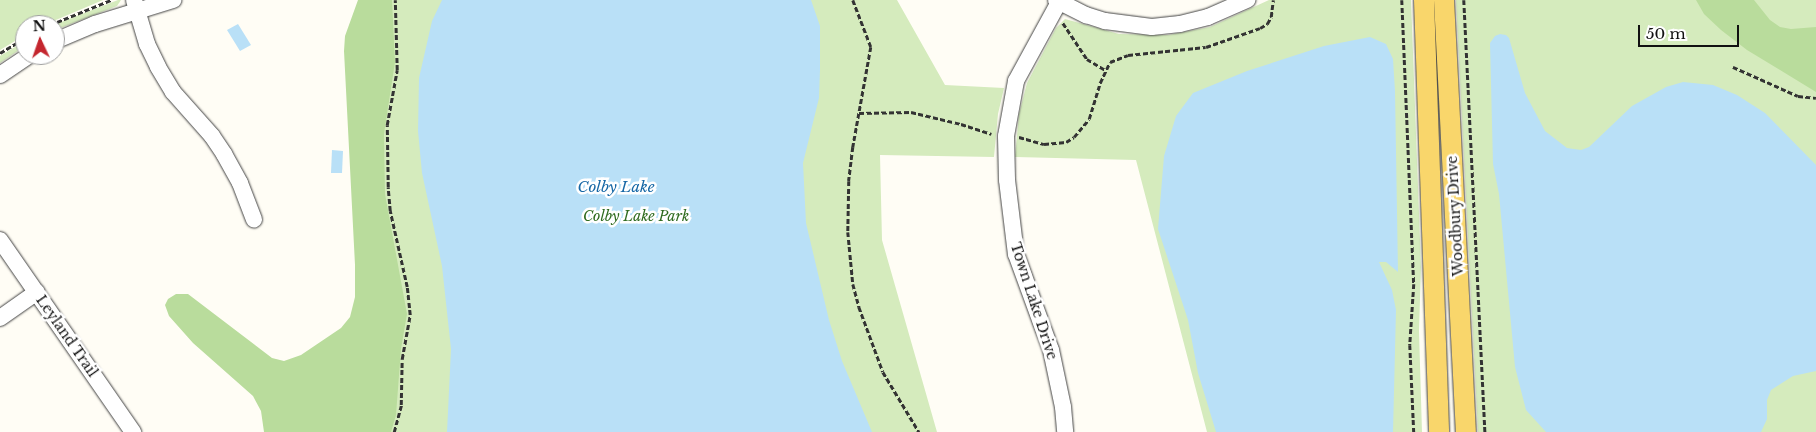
<!DOCTYPE html>
<style>
body{margin:0}
#map{position:relative;width:1816px;height:432px;overflow:hidden;background:#fffdf5;font-family:"Libre Baskerville",serif}
div>[style]{position:absolute}
.green>*{inset:0;background:#d5ebbd}
.forest>*{inset:0;background:#b9dc9c}
.water>*{inset:0;background:#b9e0f7}
.path>*{height:2.5px;margin-top:-1.25px;transform-origin:0;background:repeating-linear-gradient(90deg,#333 0 5px,transparent 0 7.5px)}
.roads{filter:drop-shadow(0 0 1px #444) drop-shadow(0 0 1px #444)}
.minor>*{height:16px;margin:-8px;padding:0 8px;transform-origin:8px;border-radius:8px;background:#fff}
.major>*{height:20px;margin:-10px;padding:0 10px;transform-origin:10px;border-radius:10px;background:#f9d66b}
span{translate:-50% -50%;white-space:nowrap;text-align:center;line-height:1.15;-webkit-text-stroke:5px #fff;paint-order:stroke}
.park-label{font-size:14px;color:#2f6b1f;font-style:italic}
.street-label{font-size:14px;color:#111}
.water-label{font-size:15px;color:#1768a6;font-style:italic}
.north{position:absolute;left:15px;top:15px;width:50px;height:50px;box-sizing:border-box;background:#fff;border:1px solid #a0a0a0;border-radius:50%;rotate:357deg;font-size:14px;font-weight:700;line-height:20px;text-align:center;color:#111}
.north::after{content:'';display:block;margin:auto;width:18px;height:22px;background:#c4262e;clip-path:polygon(50% 0,100% 100%,50% 72%,0 100%)}
.scale{position:absolute;left:1638px;top:25px;width:101px;height:22px;box-sizing:border-box;border:2px solid #111;border-top:0;padding-left:6px;font-size:15px;line-height:18px;white-space:nowrap;color:#111;-webkit-text-stroke:4px #fff;paint-order:stroke}
</style>
<div id="map">
<div class="green">
<i style="clip-path:polygon(0 0,103px 0,44px 25px,25px 25px,25px 35px,0 50px)"></i>
<i style="clip-path:polygon(118px 0,121px 0,117px 6px,55px 30px,56px 24px)"></i>
<i style="clip-path:polygon(363px 0,897px 0,945px 85px,1004px 88px,998px 114px,994px 157px,880px 155px,882px 240px,937px 432px,271px 432px,363px 321px)"></i>
<i style="clip-path:polygon(1269px 0,1411px 0,1421px 267px,1419px 331px,1422px 432px,1207px 432px,1136px 160px,1015px 157px,1019px 114px,1027px 83px,1056px 28px,1065px 19px,1119px 34px,1168px 35px,1210px 27px)"></i>
<i style="clip-path:polygon(1456px 0,1816px 0,1816px 432px,1478px 432px)"></i>
<i style="clip-path:polygon(25px 41px,25px 46px,0 63px,0 56px)"></i>
</div>
<div class="forest">
<i style="clip-path:polygon(358px 0,392px 0,395px 62px,384px 134px,385px 194px,407px 314px,401px 349px,396px 415px,391px 432px,264px 432px,261px 411px,253px 396px,193px 343px,169px 316px,165px 305px,168px 299px,176px 294px,188px 294px,272px 358px,284px 361px,301px 355px,341px 328px,350px 317px,355px 297px,355px 265px,344px 51px,345px 36px)"></i>
<i style="clip-path:polygon(1696px 0,1754px 0,1770px 20px,1780px 27px,1791px 29px,1816px 27px,1816px 92px,1747px 50px,1721px 30px,1704px 14px)"></i>
</div>
<div class="water">
<i style="clip-path:polygon(442px 0,811px 0,820px 26px,820px 70px,819px 98px,803px 163px,806px 223px,829px 320px,842px 361px,872px 432px,447px 432px,451px 349px,442px 266px,422px 173px,418px 131px,419px 78px,432px 21px)"></i>
<i style="clip-path:polygon(238px 24px,251px 45px,240px 51px,227px 30px)"></i>
<i style="clip-path:polygon(1500px 34px,1506px 35px,1509px 38px,1525px 93px,1545px 131px,1567px 148px,1581px 150px,1589px 147px,1632px 106px,1666px 87px,1683px 82px,1713px 85px,1737px 95px,1765px 113px,1816px 165px,1816px 371px,1793px 376px,1771px 390px,1767px 400px,1767px 419px,1761px 432px,1546px 432px,1526px 410px,1515px 367px,1499px 194px,1493px 164px,1490px 43px,1495px 36px)"></i>
<i style="clip-path:polygon(1370px 37px,1386px 44px,1393px 59px,1395px 91px,1398px 272px,1386px 262px,1379px 262px,1392px 290px,1396px 310px,1393px 432px,1216px 432px,1198px 373px,1188px 320px,1158px 229px,1164px 156px,1176px 116px,1193px 93px,1247px 71px,1324px 46px)"></i>
<i style="clip-path:polygon(332px 150px,343px 151px,342px 173px,331px 173px)"></i>
</div>
<div class="path">
<i style="left:853px;top:0;width:50px;rotate:69deg"></i>
<i style="left:871px;top:47px;width:102px;rotate:100.2deg"></i>
<i style="left:853px;top:147px;width:34px;rotate:97deg"></i>
<i style="left:849px;top:181px;width:51px;rotate:91.1deg"></i>
<i style="left:848px;top:232px;width:52px;rotate:84.5deg"></i>
<i style="left:853px;top:284px;width:24px;rotate:75deg"></i>
<i style="left:859px;top:307px;width:69px;rotate:69.7deg"></i>
<i style="left:883px;top:372px;width:70px;rotate:59deg"></i>
<i style="left:1402px;top:0;width:284px;rotate:87.6deg"></i>
<i style="left:1414px;top:284px;width:61px;rotate:93.8deg"></i>
<i style="left:1410px;top:345px;width:87px;rotate:87.4deg"></i>
<i style="left:1464px;top:0;width:433px;rotate:87.2deg"></i>
<i style="left:1063px;top:23px;width:43px;rotate:56.3deg"></i>
<i style="left:1087px;top:59px;width:21px;rotate:31deg"></i>
<i style="left:50px;top:25px;width:66px;rotate:-22.3deg"></i>
<i style="left:0;top:53px;width:29px;rotate:-31deg"></i>
<i style="left:1733px;top:67px;width:71px;rotate:24deg"></i>
<i style="left:1798px;top:96px;width:18px;rotate:6deg"></i>
<i style="left:859px;top:113px;width:52px;rotate:-1.1deg"></i>
<i style="left:911px;top:112px;width:51px;rotate:13.5deg"></i>
<i style="left:961px;top:124px;width:32px;rotate:18deg"></i>
<i style="left:1019px;top:137px;width:26px;rotate:16deg"></i>
<i style="left:1044px;top:144px;width:22px;rotate:-5deg"></i>
<i style="left:1066px;top:142px;width:9px;rotate:-32deg"></i>
<i style="left:1074px;top:137px;width:23px;rotate:-50deg"></i>
<i style="left:1089px;top:119px;width:38px;rotate:-73deg"></i>
<i style="left:1100px;top:83px;width:23px;rotate:-65deg"></i>
<i style="left:1110px;top:62px;width:19px;rotate:-21deg"></i>
<i style="left:1128px;top:55px;width:78px;rotate:-5.9deg"></i>
<i style="left:1206px;top:47px;width:57px;rotate:-19.4deg"></i>
<i style="left:1260px;top:28px;width:8px;rotate:-30deg"></i>
<i style="left:1267px;top:24px;width:8px;rotate:-60deg"></i>
<i style="left:1271px;top:17px;width:17px;rotate:-83deg"></i>
<i style="left:394px;top:432px;width:28px;rotate:-75deg"></i>
<i style="left:401px;top:405px;width:46px;rotate:-88.8deg"></i>
<i style="left:402px;top:359px;width:45px;rotate:-79.7deg"></i>
<i style="left:410px;top:315px;width:28px;rotate:-96deg"></i>
<i style="left:407px;top:287px;width:78px;rotate:-102.6deg"></i>
<i style="left:390px;top:211px;width:24px;rotate:-95deg"></i>
<i style="left:388px;top:187px;width:62px;rotate:-90.9deg"></i>
<i style="left:387px;top:125px;width:56px;rotate:-79.7deg"></i>
<i style="left:397px;top:70px;width:70px;rotate:-91.6deg"></i>
</div>
<div class="roads">
<div class="minor">
<i style="left:134px;top:0;width:46px;rotate:73.5deg"></i>
<i style="left:147px;top:44px;width:25px;rotate:64deg"></i>
<i style="left:158px;top:67px;width:29px;rotate:59deg"></i>
<i style="left:173px;top:92px;width:59px;rotate:48.4deg"></i>
<i style="left:212px;top:136px;width:22px;rotate:56deg"></i>
<i style="left:224px;top:154px;width:33px;rotate:61deg"></i>
<i style="left:240px;top:183px;width:39px;rotate:69deg"></i>
<i style="left:1056px;top:0;width:34px;rotate:27deg"></i>
<i style="left:1086px;top:15px;width:20px;rotate:18deg"></i>
<i style="left:1105px;top:21px;width:47px;rotate:7.3deg"></i>
<i style="left:1152px;top:27px;width:28px;rotate:-6deg"></i>
<i style="left:1180px;top:24px;width:29px;rotate:-14deg"></i>
<i style="left:1208px;top:17px;width:43px;rotate:-23.6deg"></i>
<i style="left:1059px;top:2px;width:90px;rotate:118.6deg"></i>
<i style="left:1016px;top:81px;width:56px;rotate:100.3deg"></i>
<i style="left:1006px;top:136px;width:44px;rotate:88.7deg"></i>
<i style="left:1007px;top:180px;width:75px;rotate:83.1deg"></i>
<i style="left:1016px;top:254px;width:102px;rotate:70deg"></i>
<i style="left:1051px;top:350px;width:58px;rotate:78.1deg"></i>
<i style="left:1063px;top:407px;width:25px;rotate:85deg"></i>
<i style="left:55px;top:41px;width:43px;rotate:-23deg"></i>
<i style="left:95px;top:24px;width:82px;rotate:-17.1deg"></i>
<i style="left:0;top:75px;width:36px;rotate:-34deg"></i>
<i style="left:0;top:240px;width:234px;rotate:55.3deg"></i>
<i style="left:0;top:318px;width:45px;rotate:-35.1deg"></i>
</div>
<div class="major">
<i style="left:1424px;top:0;width:432px;rotate:88deg"></i>
<i style="left:1444px;top:0;width:433px;rotate:87.1deg"></i>
</div>
</div>
<div class="park-label">
<span style="left:636px;top:216px">Colby Lake Park</span>
</div>
<div class="street-label">
<span style="left:1455px;top:216px;rotate:-93deg">Woodbury Drive</span>
<span style="left:1034px;top:301px;rotate:72deg">Town Lake Drive</span>
<span style="left:67px;top:336px;rotate:55deg">Leyland Trail</span>
</div>
<div class="water-label">
<span style="left:616px;top:187px">Colby Lake</span>
</div>
<div class="north">N</div>
<div class="scale">50 m</div>
</div>
